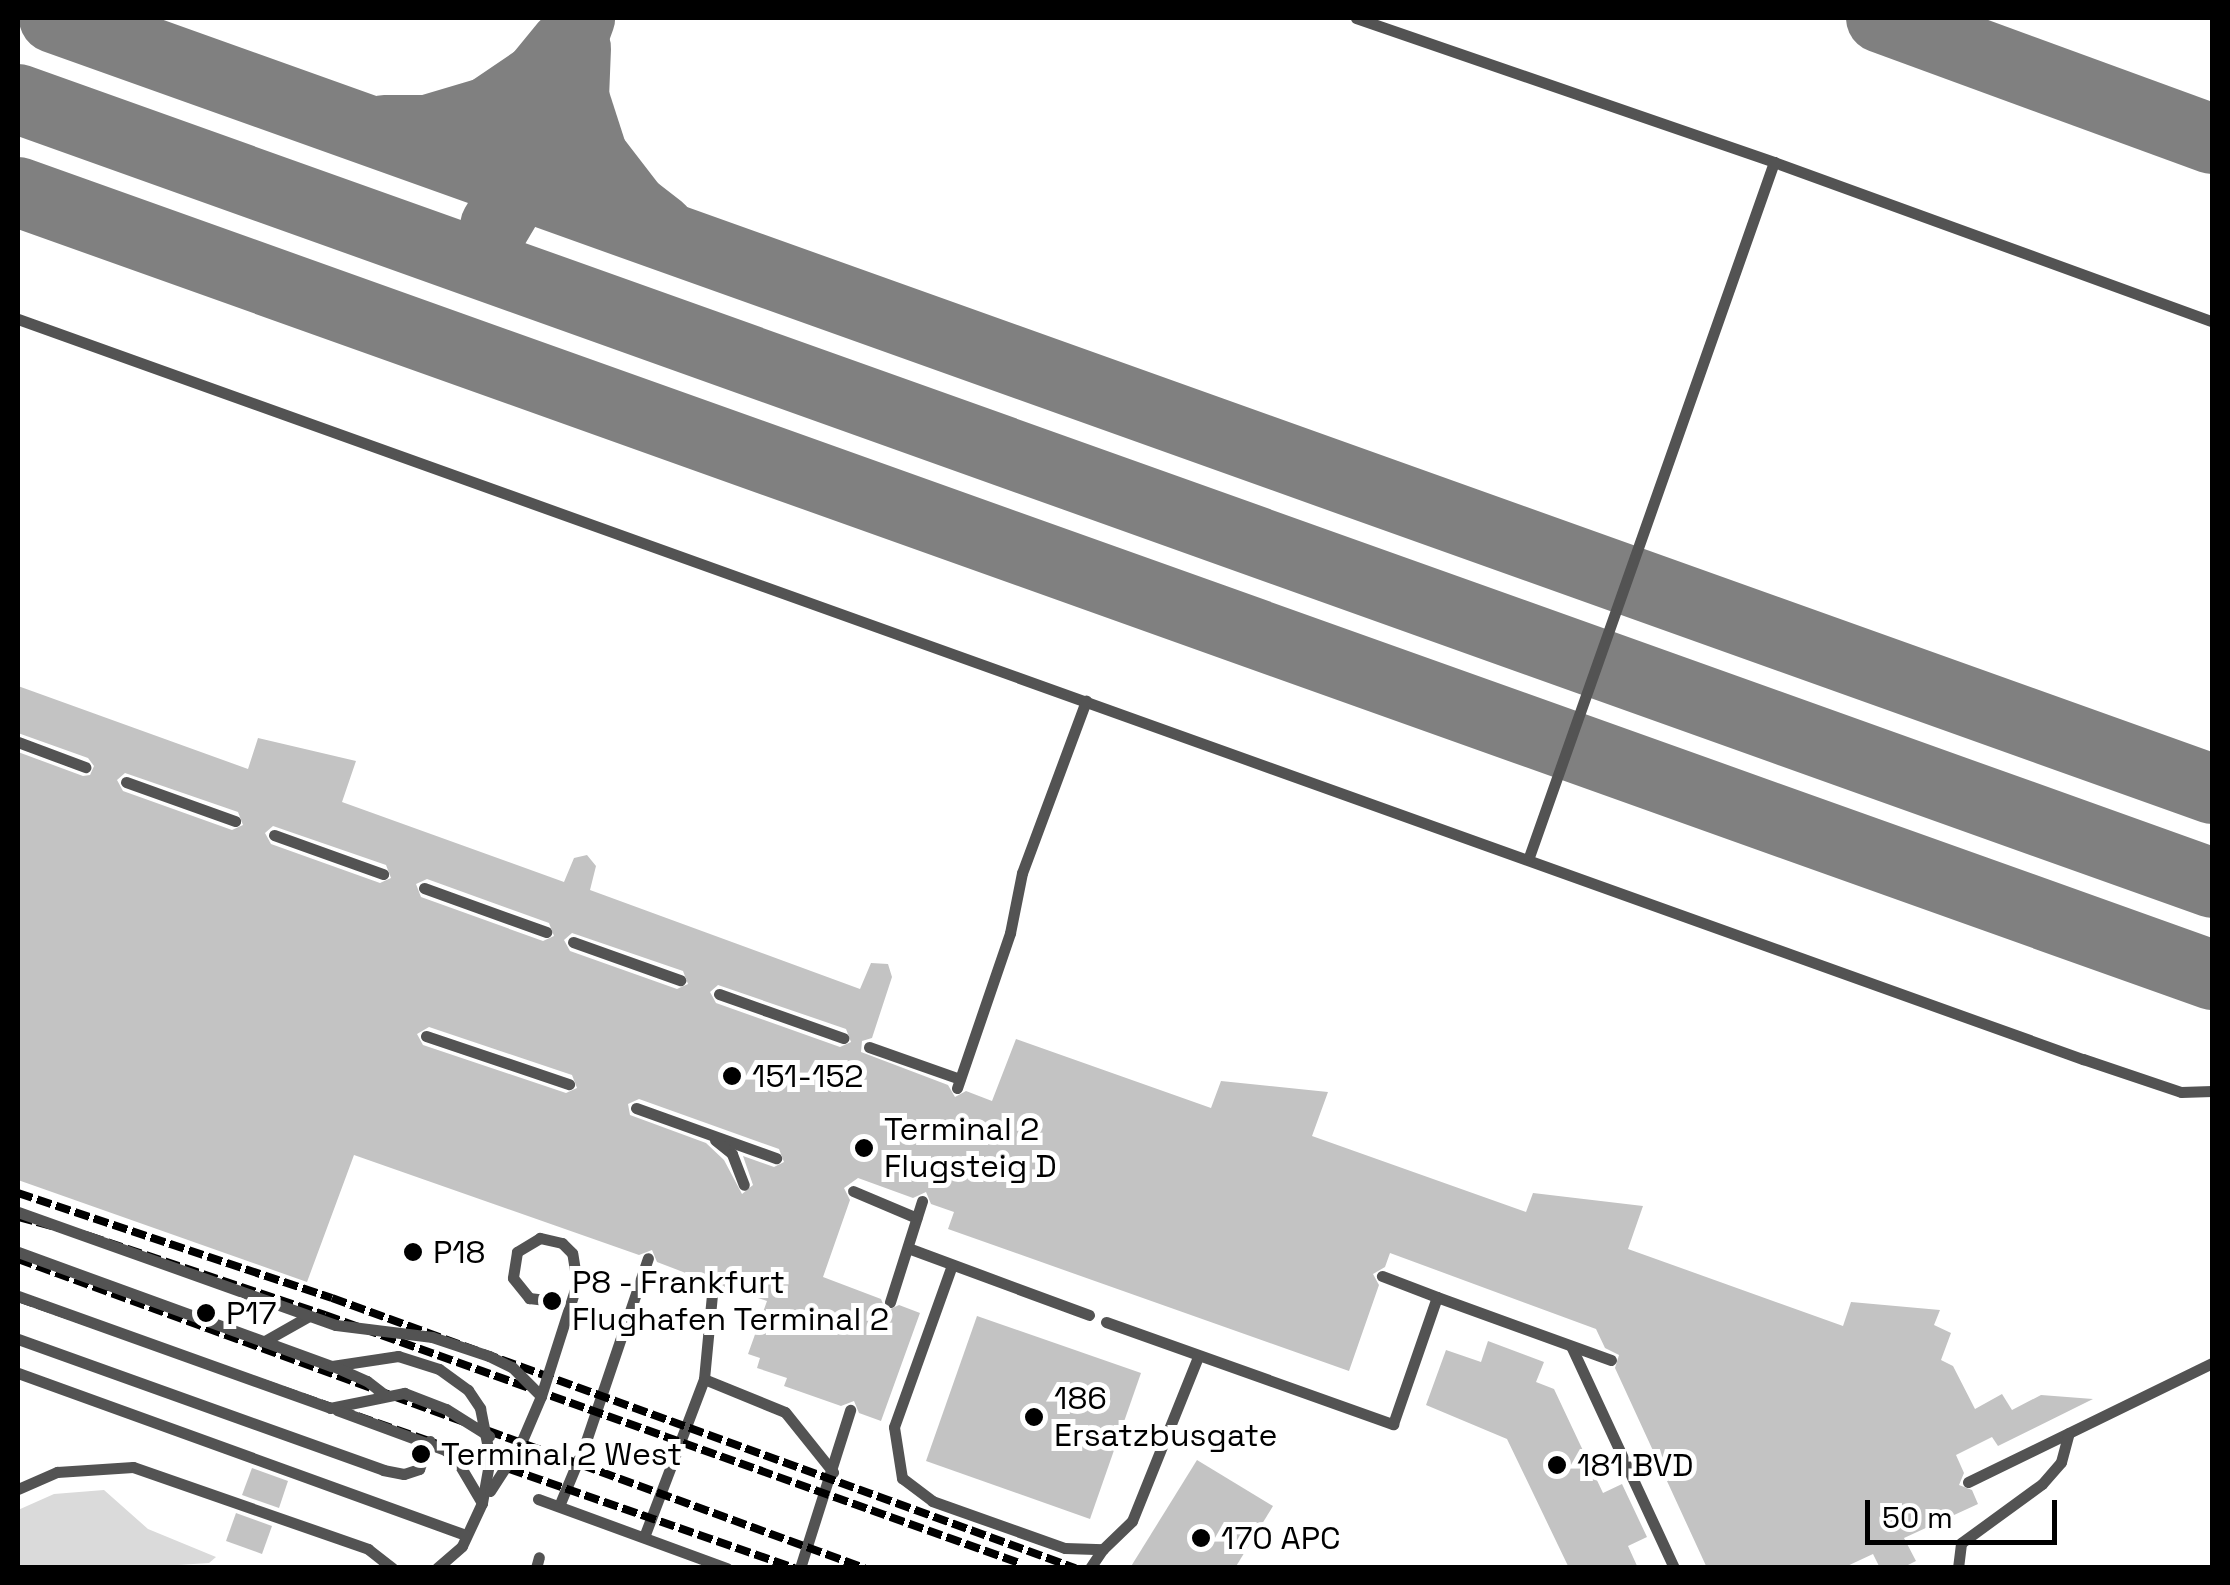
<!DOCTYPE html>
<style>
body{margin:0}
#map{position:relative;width:2230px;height:1585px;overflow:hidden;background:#fff;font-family:"Space Grotesk",sans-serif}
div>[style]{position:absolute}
.green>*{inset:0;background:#dadada}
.taxiway>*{height:70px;margin:-35px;padding:0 35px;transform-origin:35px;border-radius:35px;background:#808080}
.building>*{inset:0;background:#c3c3c3}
.service>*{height:11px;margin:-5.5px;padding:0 5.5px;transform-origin:5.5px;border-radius:5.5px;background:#535353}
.rail>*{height:8px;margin-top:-4px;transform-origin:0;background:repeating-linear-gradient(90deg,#000 0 15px,transparent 0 20px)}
.service-bridge>*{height:11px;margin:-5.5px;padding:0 5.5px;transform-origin:5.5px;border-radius:5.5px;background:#535353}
.dots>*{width:28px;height:28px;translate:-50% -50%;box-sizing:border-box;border:5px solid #fff;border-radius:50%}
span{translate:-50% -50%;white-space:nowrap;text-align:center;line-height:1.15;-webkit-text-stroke:10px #fff;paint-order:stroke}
.poi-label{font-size:32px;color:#000}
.left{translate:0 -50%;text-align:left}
.frame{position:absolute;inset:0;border:20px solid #000;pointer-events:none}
.scale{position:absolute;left:1865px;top:1500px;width:192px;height:45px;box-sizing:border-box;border:5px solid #000;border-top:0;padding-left:12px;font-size:30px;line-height:35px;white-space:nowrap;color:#000;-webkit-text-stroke:8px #fff;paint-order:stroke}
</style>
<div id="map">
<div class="green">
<i style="clip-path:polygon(104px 1490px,148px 1529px,216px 1557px,209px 1563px,147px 1567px,18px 1567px,18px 1510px,54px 1494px)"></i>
</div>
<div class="taxiway">
<i style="left:54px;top:18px;width:2292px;rotate:19.66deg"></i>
<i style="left:1881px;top:18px;width:352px;rotate:20.1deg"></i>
<i style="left:576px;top:48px;width:49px;rotate:92.3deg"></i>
<i style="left:574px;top:97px;width:62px;rotate:72.1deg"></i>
<i style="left:593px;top:156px;width:66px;rotate:52.4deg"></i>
<i style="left:633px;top:208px;width:34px;rotate:38deg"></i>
<i style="left:18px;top:99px;width:2330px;rotate:19.66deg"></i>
<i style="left:384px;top:130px;width:43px"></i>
<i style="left:427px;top:130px;width:64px;rotate:-16.4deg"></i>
<i style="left:488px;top:112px;width:60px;rotate:-34.2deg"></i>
<i style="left:538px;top:78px;width:43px;rotate:-50.7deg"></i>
<i style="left:18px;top:192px;width:2330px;rotate:19.64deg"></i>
<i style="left:495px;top:226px;width:49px;rotate:-59.2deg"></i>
<i style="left:520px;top:184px;width:177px;rotate:-70.1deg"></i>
</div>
<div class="building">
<i style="clip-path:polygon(evenodd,18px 686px,248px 769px,258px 738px,356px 761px,342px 802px,564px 882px,574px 858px,587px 855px,596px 866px,590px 890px,860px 989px,871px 963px,888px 964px,892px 977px,872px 1038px,862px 1041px,861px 1052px,948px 1085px,955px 1097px,966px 1091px,992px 1101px,1016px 1039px,1211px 1108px,1221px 1081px,1328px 1092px,1312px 1136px,1526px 1212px,1533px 1193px,1643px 1206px,1628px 1249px,1843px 1326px,1851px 1302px,1940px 1310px,1934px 1325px,1951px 1333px,1941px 1360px,1953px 1366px,1975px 1409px,2002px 1394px,2012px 1410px,2041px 1395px,2093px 1399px,1998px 1446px,1992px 1437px,1956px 1455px,1964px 1473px,1959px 1485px,1972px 1490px,1978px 1504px,1904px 1538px,1916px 1561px,1902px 1568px,1880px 1568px,1873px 1554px,1843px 1568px,1707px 1568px,1615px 1368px,1619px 1355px,1605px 1348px,1596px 1329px,1390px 1253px,1385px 1267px,1373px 1274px,1379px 1285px,1349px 1371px,948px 1229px,954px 1212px,931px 1204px,926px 1192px,913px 1198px,858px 1178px,844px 1188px,850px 1200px,823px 1277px,881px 1299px,886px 1311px,899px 1305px,920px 1313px,881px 1421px,859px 1413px,854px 1401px,841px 1406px,784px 1386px,787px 1378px,757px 1368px,760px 1358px,748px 1354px,767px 1301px,722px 1286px,718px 1275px,704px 1280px,657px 1262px,652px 1250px,639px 1255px,354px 1155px,307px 1282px,18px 1180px,18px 752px,83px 776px,90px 775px,94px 766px,88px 758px,18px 733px,18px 686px,125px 773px,238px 812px,243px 825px,232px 830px,123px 791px,117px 780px,125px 773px,18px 686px,273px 826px,386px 865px,391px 878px,380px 883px,271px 844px,265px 833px,273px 826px,18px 686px,427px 879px,549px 923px,554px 936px,543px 941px,421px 897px,416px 884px,427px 879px,18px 686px,572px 933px,683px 971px,688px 984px,677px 989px,570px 951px,564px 940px,572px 933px,18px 686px,718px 985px,846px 1029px,851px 1042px,840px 1047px,716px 1003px,710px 992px,718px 985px,18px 686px,429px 1027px,572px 1075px,577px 1088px,566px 1093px,423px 1045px,417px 1034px,429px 1027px,18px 686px,639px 1099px,779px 1149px,784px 1162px,774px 1167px,743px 1156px,753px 1185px,742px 1194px,724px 1160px,706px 1143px,630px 1115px,628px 1104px,639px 1099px)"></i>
<i style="clip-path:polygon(977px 1316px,1141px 1373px,1090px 1519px,926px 1461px)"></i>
<i style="clip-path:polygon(1488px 1341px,1544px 1362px,1536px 1382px,1554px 1389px,1603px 1493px,1622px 1484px,1647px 1537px,1628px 1546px,1638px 1568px,1569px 1568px,1507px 1439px,1426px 1405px,1446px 1350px,1481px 1362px)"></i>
<i style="clip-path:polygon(1197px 1460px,1273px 1506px,1235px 1568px,1130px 1568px)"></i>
<i style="clip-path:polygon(252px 1468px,288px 1481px,279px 1508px,242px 1495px)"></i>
<i style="clip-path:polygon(236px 1513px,272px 1526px,262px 1554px,226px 1541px)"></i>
</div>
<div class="service">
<i style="left:1356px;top:18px;width:442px;rotate:19deg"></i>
<i style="left:1774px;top:162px;width:466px;rotate:20deg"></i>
<i style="left:18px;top:319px;width:2194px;rotate:19.72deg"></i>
<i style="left:2083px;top:1059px;width:103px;rotate:18.6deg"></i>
<i style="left:2181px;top:1092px;width:31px;rotate:-2deg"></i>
<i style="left:18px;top:742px;width:72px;rotate:20.5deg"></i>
<i style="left:126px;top:782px;width:116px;rotate:19.7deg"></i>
<i style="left:274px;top:835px;width:116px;rotate:19.7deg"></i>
<i style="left:1529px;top:857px;width:737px;rotate:-70.58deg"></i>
<i style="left:424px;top:888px;width:130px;rotate:19.8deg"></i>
<i style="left:573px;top:942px;width:114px;rotate:19.6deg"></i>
<i style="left:719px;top:994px;width:132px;rotate:19.5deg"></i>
<i style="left:426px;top:1036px;width:151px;rotate:18.6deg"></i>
<i style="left:869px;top:1047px;width:96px;rotate:19.4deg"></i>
<i style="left:957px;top:1088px;width:164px;rotate:-71.1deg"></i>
<i style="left:1010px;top:933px;width:61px;rotate:-78.7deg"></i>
<i style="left:1022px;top:873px;width:184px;rotate:-69.6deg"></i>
<i style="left:636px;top:1108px;width:149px;rotate:19.7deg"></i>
<i style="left:715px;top:1140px;width:22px;rotate:39deg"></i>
<i style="left:732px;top:1154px;width:33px;rotate:69deg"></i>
<i style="left:853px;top:1191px;width:69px;rotate:22.9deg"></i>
<i style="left:908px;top:1248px;width:193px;rotate:20.3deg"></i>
<i style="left:952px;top:1265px;width:172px;rotate:109.7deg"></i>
<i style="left:894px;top:1427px;width:52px;rotate:81.1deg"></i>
<i style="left:902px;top:1478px;width:38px;rotate:37deg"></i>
<i style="left:932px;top:1501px;width:141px;rotate:19.5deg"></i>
<i style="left:1065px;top:1548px;width:38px;rotate:2deg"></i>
<i style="left:1103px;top:1549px;width:40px;rotate:-44deg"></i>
<i style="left:1132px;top:1521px;width:177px;rotate:-68.1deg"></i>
<i style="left:1437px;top:1297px;width:185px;rotate:19.9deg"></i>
<i style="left:890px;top:1302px;width:106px;rotate:-72.4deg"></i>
<i style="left:1106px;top:1322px;width:305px;rotate:19.6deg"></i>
<i style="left:1393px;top:1424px;width:134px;rotate:-70.9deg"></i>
<i style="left:1437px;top:1297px;width:59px;rotate:-159.1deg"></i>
<i style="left:263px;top:1342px;width:53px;rotate:-29.5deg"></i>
<i style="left:1572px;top:1348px;width:242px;rotate:65.1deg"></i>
<i style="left:704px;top:1379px;width:87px;rotate:22.2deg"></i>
<i style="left:785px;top:1412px;width:77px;rotate:51.3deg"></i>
<i style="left:521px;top:1443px;width:51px;rotate:-66.9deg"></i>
<i style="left:1968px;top:1482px;width:271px;rotate:-26deg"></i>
<i style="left:18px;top:1489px;width:43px;rotate:-23.6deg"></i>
<i style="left:57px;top:1472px;width:76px;rotate:-3.8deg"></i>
<i style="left:133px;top:1467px;width:249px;rotate:19.2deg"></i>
<i style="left:368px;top:1549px;width:31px;rotate:38deg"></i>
<i style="left:538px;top:1499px;width:201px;rotate:20.1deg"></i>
<i style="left:559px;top:1506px;width:70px;rotate:-67.4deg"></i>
<i style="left:586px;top:1441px;width:193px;rotate:-71.3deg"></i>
<i style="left:644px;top:1537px;width:169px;rotate:-69.2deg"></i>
<i style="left:704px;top:1379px;width:96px;rotate:-84.6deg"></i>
<i style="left:437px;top:1568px;width:33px;rotate:-41deg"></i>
<i style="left:462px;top:1546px;width:47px;rotate:-65.1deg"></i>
<i style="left:536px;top:1568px;width:11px;rotate:-75deg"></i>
<i style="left:800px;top:1568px;width:166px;rotate:-72.4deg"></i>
<i style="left:1090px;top:1568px;width:23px;rotate:-56deg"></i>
<i style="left:1958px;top:1568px;width:25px;rotate:-83deg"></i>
<i style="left:1961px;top:1543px;width:100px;rotate:-36.1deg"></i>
<i style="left:2042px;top:1484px;width:29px;rotate:-49deg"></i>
<i style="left:2061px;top:1462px;width:30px;rotate:-75deg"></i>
</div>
<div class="rail">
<i style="left:18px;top:1193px;width:331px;rotate:18.5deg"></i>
<i style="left:332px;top:1298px;width:791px;rotate:19.97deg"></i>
<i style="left:18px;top:1217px;width:73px;rotate:15deg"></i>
<i style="left:89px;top:1236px;width:249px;rotate:18.5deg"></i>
<i style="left:325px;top:1315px;width:737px;rotate:19.66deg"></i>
<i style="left:18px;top:1259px;width:901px;rotate:20.06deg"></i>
<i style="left:18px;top:1298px;width:822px;rotate:19.18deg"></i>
</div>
<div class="service-bridge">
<i style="left:18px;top:1212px;width:337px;rotate:19.6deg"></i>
<i style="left:336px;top:1325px;width:97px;rotate:7.1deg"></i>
<i style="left:432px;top:1337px;width:60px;rotate:18.4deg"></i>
<i style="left:489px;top:1356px;width:25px;rotate:26deg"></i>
<i style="left:512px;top:1367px;width:41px;rotate:45deg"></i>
<i style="left:541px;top:1396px;width:119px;rotate:-72.3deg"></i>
<i style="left:577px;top:1283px;width:30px;rotate:-99deg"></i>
<i style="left:572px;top:1253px;width:14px;rotate:-135deg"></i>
<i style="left:562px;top:1243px;width:23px;rotate:-167deg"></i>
<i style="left:540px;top:1238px;width:27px;rotate:149deg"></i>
<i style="left:517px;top:1252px;width:26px;rotate:99deg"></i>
<i style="left:513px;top:1278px;width:26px;rotate:51deg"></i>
<i style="left:529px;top:1298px;width:23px;rotate:7deg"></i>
<i style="left:18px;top:1252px;width:334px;rotate:20deg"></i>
<i style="left:332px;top:1366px;width:67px;rotate:-8.6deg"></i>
<i style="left:398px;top:1356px;width:43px;rotate:17.6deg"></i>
<i style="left:439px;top:1369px;width:36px;rotate:36deg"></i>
<i style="left:468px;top:1390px;width:22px;rotate:56deg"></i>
<i style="left:480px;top:1408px;width:51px;rotate:78.7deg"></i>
<i style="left:490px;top:1458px;width:46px;rotate:100.1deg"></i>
<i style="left:18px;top:1296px;width:331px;rotate:19.7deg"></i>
<i style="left:330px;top:1408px;width:76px;rotate:-11.5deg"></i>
<i style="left:404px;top:1393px;width:45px;rotate:20.9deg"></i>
<i style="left:446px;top:1409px;width:51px;rotate:32.1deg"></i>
<i style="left:18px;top:1339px;width:388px;rotate:19.7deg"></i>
<i style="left:383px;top:1470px;width:21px;rotate:11deg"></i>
<i style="left:404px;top:1474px;width:16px;rotate:-18deg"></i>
<i style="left:419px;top:1469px;width:30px;rotate:-69deg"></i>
<i style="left:333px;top:1366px;width:37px;rotate:24deg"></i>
<i style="left:367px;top:1381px;width:23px;rotate:38deg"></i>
<i style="left:18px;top:1373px;width:476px;rotate:19.9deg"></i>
<i style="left:337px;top:1410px;width:115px;rotate:20.3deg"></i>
<i style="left:445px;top:1450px;width:14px;rotate:39deg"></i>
<i style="left:456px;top:1459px;width:51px;rotate:59.4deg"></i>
<i style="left:490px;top:1491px;width:57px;rotate:-57.1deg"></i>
</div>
<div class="dots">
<i style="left:732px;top:1076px;background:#000"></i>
<i style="left:864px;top:1148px;background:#000"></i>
<i style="left:413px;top:1252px;background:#000"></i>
<i style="left:552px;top:1301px;background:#000"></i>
<i style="left:206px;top:1313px;background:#000"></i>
<i style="left:1034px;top:1417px;background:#000"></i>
<i style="left:421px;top:1454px;background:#000"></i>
<i style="left:1557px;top:1465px;background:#000"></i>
<i style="left:1201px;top:1538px;background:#000"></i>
</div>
<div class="poi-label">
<span class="left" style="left:752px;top:1076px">151-152</span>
<span class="left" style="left:884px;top:1148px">Terminal 2<br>Flugsteig D</span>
<span class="left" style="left:433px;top:1252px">P18</span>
<span class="left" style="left:572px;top:1301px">P8 - Frankfurt<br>Flughafen Terminal 2</span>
<span class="left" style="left:226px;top:1313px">P17</span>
<span class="left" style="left:1054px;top:1417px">186<br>Ersatzbusgate</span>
<span class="left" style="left:441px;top:1454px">Terminal 2 West</span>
<span class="left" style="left:1577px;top:1465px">181 BVD</span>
<span class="left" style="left:1221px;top:1538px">170 APC</span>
</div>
<div class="frame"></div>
<div class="scale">50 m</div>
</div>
